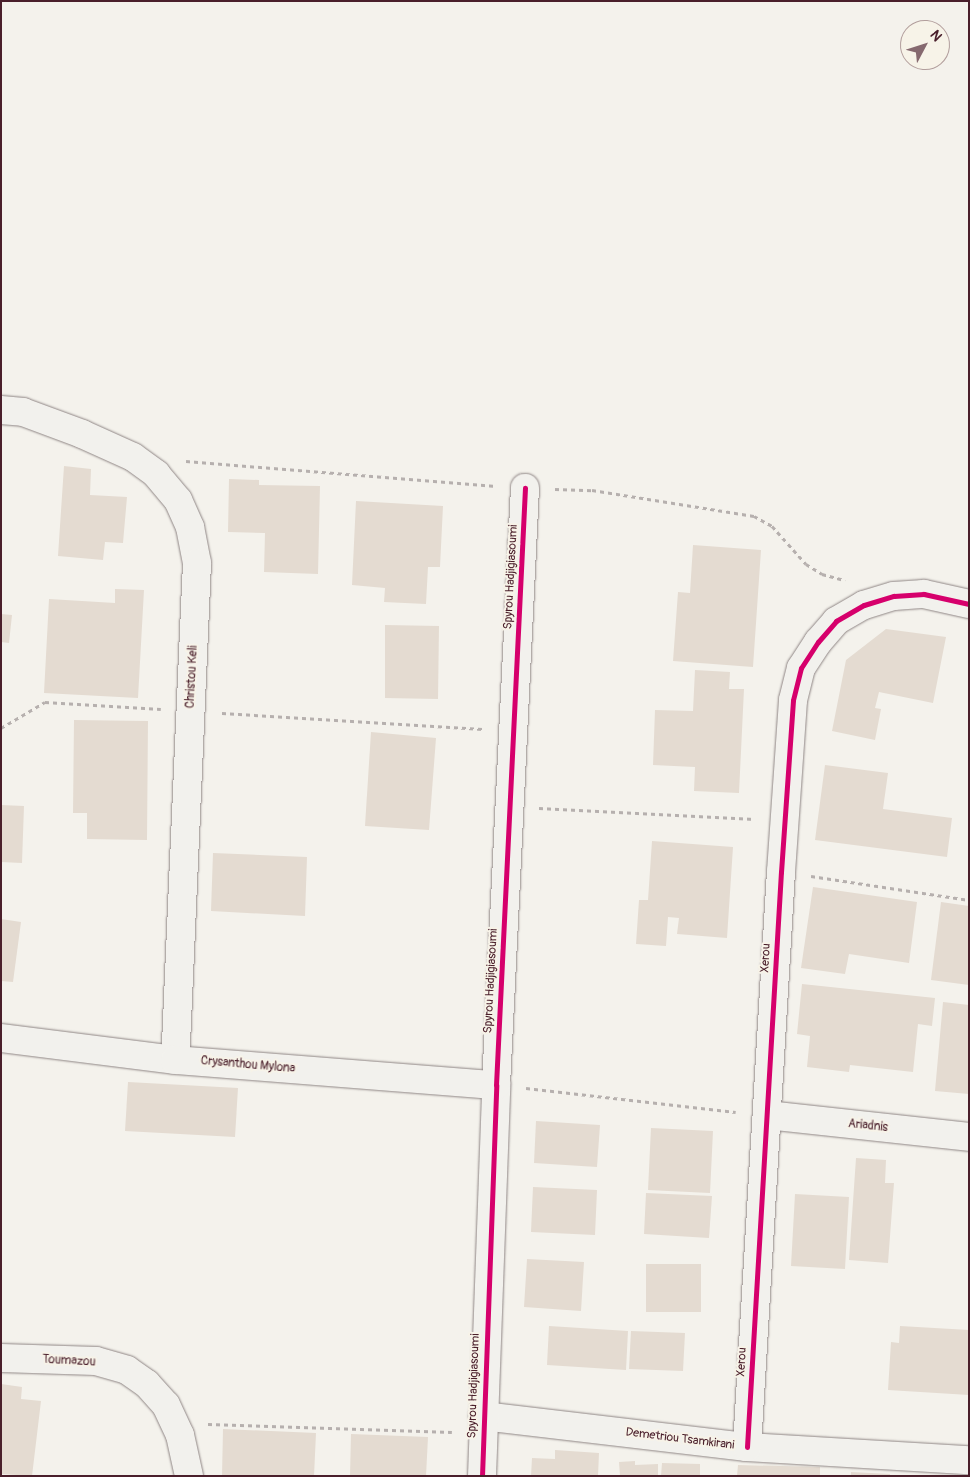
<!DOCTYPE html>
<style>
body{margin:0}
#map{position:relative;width:970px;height:1477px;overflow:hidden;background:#f4f2ec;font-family:Pangolin,sans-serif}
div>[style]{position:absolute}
.building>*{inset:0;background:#e4dbd1}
.path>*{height:3px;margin-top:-1.5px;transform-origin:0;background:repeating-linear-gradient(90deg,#b6b0ae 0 4px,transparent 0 8px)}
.roads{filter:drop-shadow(0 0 1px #8f8685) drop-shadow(0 0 1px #8f8685)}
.minor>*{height:28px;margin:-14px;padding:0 14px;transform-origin:14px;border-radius:14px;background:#f2f1ed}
.cycleway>*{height:5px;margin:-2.5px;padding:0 2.5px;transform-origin:2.5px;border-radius:2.5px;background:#d6006c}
span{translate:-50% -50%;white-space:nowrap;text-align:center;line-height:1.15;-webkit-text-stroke:4px #f7f3e8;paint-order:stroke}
.street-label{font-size:12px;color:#4a1f2b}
.frame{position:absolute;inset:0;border:2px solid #4a1f2b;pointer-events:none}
.north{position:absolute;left:900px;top:20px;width:50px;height:50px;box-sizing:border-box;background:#f7f3e8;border:1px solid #b29e9c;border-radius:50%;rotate:50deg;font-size:14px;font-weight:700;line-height:20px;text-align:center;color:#4a1f2b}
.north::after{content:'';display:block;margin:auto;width:18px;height:22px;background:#86696f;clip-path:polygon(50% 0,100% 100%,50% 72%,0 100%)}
</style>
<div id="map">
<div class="building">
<i style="clip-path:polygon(64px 466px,91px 469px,90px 495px,127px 497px,123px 543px,105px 542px,103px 560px,58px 556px)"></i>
<i style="clip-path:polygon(229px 479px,259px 480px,259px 485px,320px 486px,318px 574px,264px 572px,265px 533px,228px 532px)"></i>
<i style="clip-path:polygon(356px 501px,443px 506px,440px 567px,428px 567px,426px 604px,384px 602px,385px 588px,352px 585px)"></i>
<i style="clip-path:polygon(693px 545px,761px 550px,753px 667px,673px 661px,678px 592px,690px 593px)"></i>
<i style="clip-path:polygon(115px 589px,144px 590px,138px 698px,44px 693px,49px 599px,115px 603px)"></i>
<i style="clip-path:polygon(1px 614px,12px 615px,9px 643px,1px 642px)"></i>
<i style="clip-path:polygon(385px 625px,439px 626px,438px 699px,385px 698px)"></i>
<i style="clip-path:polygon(886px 629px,946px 637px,933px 703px,879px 692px,875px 708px,881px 709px,875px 740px,832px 731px,846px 660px)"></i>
<i style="clip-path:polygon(695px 670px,730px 672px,729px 689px,744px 689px,739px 793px,694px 791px,695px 767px,653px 765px,655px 710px,693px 711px)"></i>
<i style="clip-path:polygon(74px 720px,148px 721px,147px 840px,87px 839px,87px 813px,73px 813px)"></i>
<i style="clip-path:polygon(371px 732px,436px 738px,429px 830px,365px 826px)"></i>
<i style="clip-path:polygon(825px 765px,888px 773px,883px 809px,952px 818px,947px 857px,815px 840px)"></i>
<i style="clip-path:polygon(1px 805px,24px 806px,22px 863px,1px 862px)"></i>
<i style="clip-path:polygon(652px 841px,733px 847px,727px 938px,677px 934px,679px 918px,668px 917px,666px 946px,636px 944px,639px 900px,648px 900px)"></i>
<i style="clip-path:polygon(213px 853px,307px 857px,305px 916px,211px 911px)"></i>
<i style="clip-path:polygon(813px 887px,917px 902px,909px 963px,849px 954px,845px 974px,801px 968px)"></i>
<i style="clip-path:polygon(941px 902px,969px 906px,969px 985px,931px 980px)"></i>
<i style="clip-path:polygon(1px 919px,21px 922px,13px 982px,1px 981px)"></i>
<i style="clip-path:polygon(802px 984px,935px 998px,932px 1026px,918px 1024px,913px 1072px,850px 1065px,849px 1072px,807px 1067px,810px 1036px,797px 1034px)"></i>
<i style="clip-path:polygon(943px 1002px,969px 1005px,969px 1094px,935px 1091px)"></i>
<i style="clip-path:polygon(128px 1082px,238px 1088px,235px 1137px,125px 1131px)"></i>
<i style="clip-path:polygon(536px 1121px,600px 1125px,597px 1167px,534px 1163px)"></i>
<i style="clip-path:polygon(651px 1128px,713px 1131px,710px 1193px,648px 1190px)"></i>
<i style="clip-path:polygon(856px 1158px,886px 1160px,885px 1183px,894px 1183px,888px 1263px,849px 1260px)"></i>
<i style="clip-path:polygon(533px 1187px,597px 1190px,595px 1235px,531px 1232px)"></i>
<i style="clip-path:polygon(646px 1193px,712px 1196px,709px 1238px,644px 1234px)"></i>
<i style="clip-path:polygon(795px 1194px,849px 1197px,845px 1269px,791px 1266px)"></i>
<i style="clip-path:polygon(527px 1259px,584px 1262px,581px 1311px,524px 1307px)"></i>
<i style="clip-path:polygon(646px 1264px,701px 1264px,701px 1312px,646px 1312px)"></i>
<i style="clip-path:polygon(549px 1326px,628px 1331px,626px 1370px,547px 1365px)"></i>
<i style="clip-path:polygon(900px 1326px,969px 1330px,969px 1395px,888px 1390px,891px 1342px,899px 1343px)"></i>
<i style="clip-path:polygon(631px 1331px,685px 1333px,683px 1371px,629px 1369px)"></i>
<i style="clip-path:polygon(1px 1384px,22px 1387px,21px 1399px,41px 1401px,32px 1476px,1px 1474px)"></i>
<i style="clip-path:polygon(223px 1429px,316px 1433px,314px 1476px,222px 1476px)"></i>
<i style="clip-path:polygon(351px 1434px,428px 1437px,426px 1476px,350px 1476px)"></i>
<i style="clip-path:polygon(555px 1450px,599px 1453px,598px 1476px,531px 1476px,532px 1458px,555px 1459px)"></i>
<i style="clip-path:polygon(635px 1461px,635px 1465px,658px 1464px,658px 1476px,620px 1476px,619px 1462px)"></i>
<i style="clip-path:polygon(662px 1463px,700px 1464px,700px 1476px,661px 1476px)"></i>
<i style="clip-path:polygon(738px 1465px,820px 1467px,820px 1476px,737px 1476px)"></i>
<i style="clip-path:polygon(851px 1472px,890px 1474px,890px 1476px,851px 1476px)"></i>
</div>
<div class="path">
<i style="left:186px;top:461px;width:311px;rotate:4.6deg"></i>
<i style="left:555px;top:489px;width:37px;rotate:2deg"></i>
<i style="left:592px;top:490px;width:164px;rotate:9.1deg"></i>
<i style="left:754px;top:516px;width:21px;rotate:29deg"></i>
<i style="left:772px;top:526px;width:51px;rotate:48.2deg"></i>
<i style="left:806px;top:564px;width:19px;rotate:32deg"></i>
<i style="left:822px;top:574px;width:24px;rotate:15deg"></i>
<i style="left:222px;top:713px;width:261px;rotate:3.5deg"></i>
<i style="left:1px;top:728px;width:51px;rotate:-30.6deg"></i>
<i style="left:45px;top:702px;width:116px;rotate:3.5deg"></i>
<i style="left:539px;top:808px;width:216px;rotate:2.9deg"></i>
<i style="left:811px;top:876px;width:160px;rotate:8.6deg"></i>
<i style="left:526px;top:1088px;width:211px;rotate:6.5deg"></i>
<i style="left:208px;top:1424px;width:244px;rotate:1.9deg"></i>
</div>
<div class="roads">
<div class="minor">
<i style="left:1px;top:410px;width:22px;rotate:5deg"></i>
<i style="left:23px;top:412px;width:63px;rotate:20.4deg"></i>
<i style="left:82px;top:434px;width:56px;rotate:24.3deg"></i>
<i style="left:133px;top:457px;width:29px;rotate:36deg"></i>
<i style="left:156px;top:474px;width:34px;rotate:50deg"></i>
<i style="left:178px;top:500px;width:30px;rotate:66deg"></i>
<i style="left:190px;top:527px;width:37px;rotate:79deg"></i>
<i style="left:197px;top:563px;width:497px;rotate:92.5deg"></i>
<i style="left:1px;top:1038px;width:175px;rotate:7.2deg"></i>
<i style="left:175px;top:1060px;width:322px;rotate:4.5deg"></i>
<i style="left:767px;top:1115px;width:203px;rotate:6.2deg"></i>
<i style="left:1px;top:1358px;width:95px;rotate:1.8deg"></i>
<i style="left:96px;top:1361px;width:32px;rotate:16deg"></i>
<i style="left:127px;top:1370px;width:24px;rotate:35deg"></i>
<i style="left:147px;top:1384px;width:28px;rotate:48deg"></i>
<i style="left:166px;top:1405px;width:33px;rotate:65deg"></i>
<i style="left:180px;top:1435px;width:42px;rotate:77.6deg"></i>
<i style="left:483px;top:1416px;width:266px;rotate:6.7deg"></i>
<i style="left:747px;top:1447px;width:222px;rotate:3.4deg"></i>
<i style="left:747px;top:1447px;width:576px;rotate:-86.62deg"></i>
<i style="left:781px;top:872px;width:172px;rotate:-86deg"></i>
<i style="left:793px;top:700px;width:33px;rotate:-76deg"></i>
<i style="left:801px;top:668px;width:31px;rotate:-57deg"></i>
<i style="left:818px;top:642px;width:28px;rotate:-49deg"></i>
<i style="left:836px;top:621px;width:32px;rotate:-30deg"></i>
<i style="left:864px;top:605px;width:31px;rotate:-17deg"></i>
<i style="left:894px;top:596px;width:30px;rotate:-4deg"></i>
<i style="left:924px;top:594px;width:46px;rotate:12.5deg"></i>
<i style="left:482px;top:1476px;width:391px;rotate:-87.9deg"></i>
<i style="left:496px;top:1085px;width:598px;rotate:-87.22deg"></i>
</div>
</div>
<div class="cycleway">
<i style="left:747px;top:1447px;width:576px;rotate:-86.62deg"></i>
<i style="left:781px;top:872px;width:172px;rotate:-86deg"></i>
<i style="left:793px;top:700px;width:33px;rotate:-76deg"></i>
<i style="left:801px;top:668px;width:31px;rotate:-57deg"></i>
<i style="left:818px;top:642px;width:28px;rotate:-49deg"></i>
<i style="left:836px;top:621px;width:32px;rotate:-30deg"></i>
<i style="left:864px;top:605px;width:31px;rotate:-17deg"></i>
<i style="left:894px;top:596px;width:30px;rotate:-4deg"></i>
<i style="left:924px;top:594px;width:46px;rotate:12.5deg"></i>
<i style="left:482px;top:1476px;width:391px;rotate:-87.9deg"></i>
<i style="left:496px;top:1085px;width:598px;rotate:-87.22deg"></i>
</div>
<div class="street-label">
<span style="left:511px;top:577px;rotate:-87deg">Spyrou Hadjigiasoumi</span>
<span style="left:192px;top:677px;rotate:-87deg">Christou Keli</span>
<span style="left:766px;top:958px;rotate:-87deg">Xerou</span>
<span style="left:491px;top:981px;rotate:-87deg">Spyrou Hadjigiasoumi</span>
<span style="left:248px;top:1065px;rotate:5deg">Crysanthou Mylona</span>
<span style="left:868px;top:1126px;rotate:6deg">Ariadnis</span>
<span style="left:69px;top:1361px;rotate:3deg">Toumazou</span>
<span style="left:742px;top:1362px;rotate:-87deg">Xerou</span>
<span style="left:474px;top:1386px;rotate:-88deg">Spyrou Hadjigiasoumi</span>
<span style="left:680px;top:1439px;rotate:7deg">Demetriou Tsamkirani</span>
</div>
<div class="frame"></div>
<div class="north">N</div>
</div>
